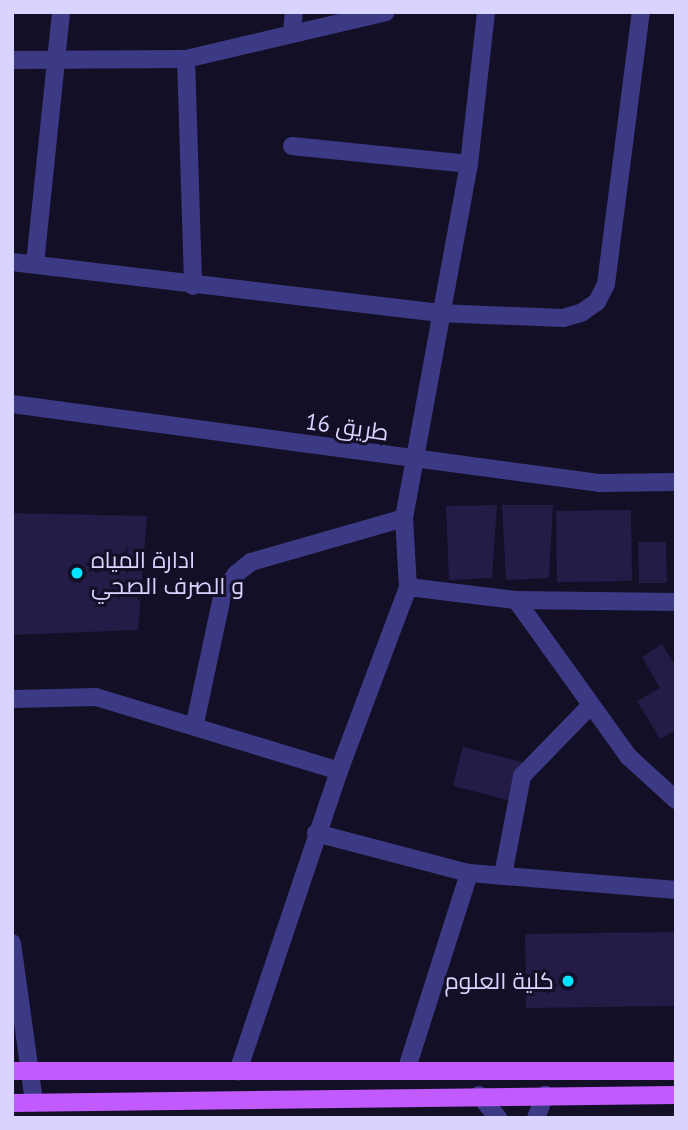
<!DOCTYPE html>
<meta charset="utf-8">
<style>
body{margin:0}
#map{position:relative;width:688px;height:1130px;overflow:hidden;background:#130f26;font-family:"PT Sans",Cairo,sans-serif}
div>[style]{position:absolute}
.building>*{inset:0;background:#241b47}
.minor>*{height:18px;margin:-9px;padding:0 9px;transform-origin:9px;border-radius:9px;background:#3d3a85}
.major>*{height:18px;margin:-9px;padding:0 9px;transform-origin:9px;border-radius:9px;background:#c25bff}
.dots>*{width:19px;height:19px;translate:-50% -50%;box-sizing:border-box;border:4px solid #130f26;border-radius:50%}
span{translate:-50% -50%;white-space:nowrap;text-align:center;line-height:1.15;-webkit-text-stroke:6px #130f26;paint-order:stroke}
.street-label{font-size:23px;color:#d9d4ff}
.poi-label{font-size:23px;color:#d9d4ff}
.left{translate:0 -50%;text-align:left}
.right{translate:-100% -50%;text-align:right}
.frame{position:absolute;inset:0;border:14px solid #d9d4ff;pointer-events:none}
</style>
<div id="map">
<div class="building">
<i style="clip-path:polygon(497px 505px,492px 578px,449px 580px,446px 506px)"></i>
<i style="clip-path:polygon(502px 505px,553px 505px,549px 578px,506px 580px)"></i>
<i style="clip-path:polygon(631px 510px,632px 581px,557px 582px,556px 511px)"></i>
<i style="clip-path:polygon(12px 513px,147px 516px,138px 630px,12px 635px)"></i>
<i style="clip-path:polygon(638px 542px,666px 542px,667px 583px,639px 583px)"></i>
<i style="clip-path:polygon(662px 644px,676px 667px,676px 730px,660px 739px,637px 701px,660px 688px,642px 657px)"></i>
<i style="clip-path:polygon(463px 747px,522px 762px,512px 801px,453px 786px)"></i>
<i style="clip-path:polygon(676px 932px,676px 1006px,526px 1008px,525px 934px)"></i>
</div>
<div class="minor">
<i style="left:292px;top:33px;width:21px;rotate:-85deg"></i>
<i style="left:186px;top:59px;width:227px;rotate:88.2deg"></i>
<i style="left:12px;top:60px;width:174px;rotate:-0.3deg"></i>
<i style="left:186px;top:59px;width:205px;rotate:-13.2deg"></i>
<i style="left:292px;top:146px;width:178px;rotate:5.8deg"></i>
<i style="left:12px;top:262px;width:429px;rotate:6.8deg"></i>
<i style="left:438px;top:313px;width:125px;rotate:2.3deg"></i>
<i style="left:563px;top:318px;width:19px;rotate:-16deg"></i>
<i style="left:581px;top:313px;width:19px;rotate:-35deg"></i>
<i style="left:597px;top:302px;width:20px;rotate:-63deg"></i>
<i style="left:606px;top:284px;width:274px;rotate:-82.7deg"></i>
<i style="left:35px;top:264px;width:253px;rotate:-84.1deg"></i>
<i style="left:12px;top:404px;width:592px;rotate:7.66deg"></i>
<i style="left:599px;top:483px;width:77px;rotate:-0.7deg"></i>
<i style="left:408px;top:587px;width:109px;rotate:6.9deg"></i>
<i style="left:516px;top:600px;width:160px;rotate:0.7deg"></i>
<i style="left:516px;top:600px;width:193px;rotate:54.3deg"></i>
<i style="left:629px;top:757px;width:64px;rotate:42.5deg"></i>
<i style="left:12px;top:699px;width:84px;rotate:-1.4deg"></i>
<i style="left:96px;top:697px;width:254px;rotate:16.9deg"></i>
<i style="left:339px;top:771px;width:317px;rotate:108.6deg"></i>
<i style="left:195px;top:723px;width:134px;rotate:-77.9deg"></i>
<i style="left:223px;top:592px;width:22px;rotate:-54deg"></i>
<i style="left:236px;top:574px;width:19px;rotate:-39deg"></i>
<i style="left:251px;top:562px;width:159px;rotate:-16deg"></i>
<i style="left:339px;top:771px;width:197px;rotate:-69.4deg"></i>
<i style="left:408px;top:587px;width:69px;rotate:-93.3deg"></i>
<i style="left:404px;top:518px;width:360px;rotate:-79.6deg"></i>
<i style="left:469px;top:164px;width:153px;rotate:-83.6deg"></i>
<i style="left:316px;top:833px;width:158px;rotate:14.7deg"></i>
<i style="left:469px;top:873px;width:208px;rotate:4.7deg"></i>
<i style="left:503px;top:875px;width:101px;rotate:-79.1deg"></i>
<i style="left:522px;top:776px;width:98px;rotate:-45.8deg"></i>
<i style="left:12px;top:943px;width:161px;rotate:82.1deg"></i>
<i style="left:406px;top:1071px;width:208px;rotate:-72.3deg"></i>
<i style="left:479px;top:1095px;width:30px;rotate:50deg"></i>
<i style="left:536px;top:1118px;width:25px;rotate:-69deg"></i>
</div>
<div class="major">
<i style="left:12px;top:1071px;width:664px"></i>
<i style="left:12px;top:1103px;width:664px;rotate:-0.69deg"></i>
</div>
<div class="dots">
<i style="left:77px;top:573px;background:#00e5ff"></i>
<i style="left:568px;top:981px;background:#00e5ff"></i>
</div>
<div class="street-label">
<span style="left:347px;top:427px;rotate:8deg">طريق 16</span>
</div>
<div class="poi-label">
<span class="left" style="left:91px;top:573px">ادارة المياه<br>و الصرف الصحي</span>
<span class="right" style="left:554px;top:981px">كلية العلوم</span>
</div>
<div class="frame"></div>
</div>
